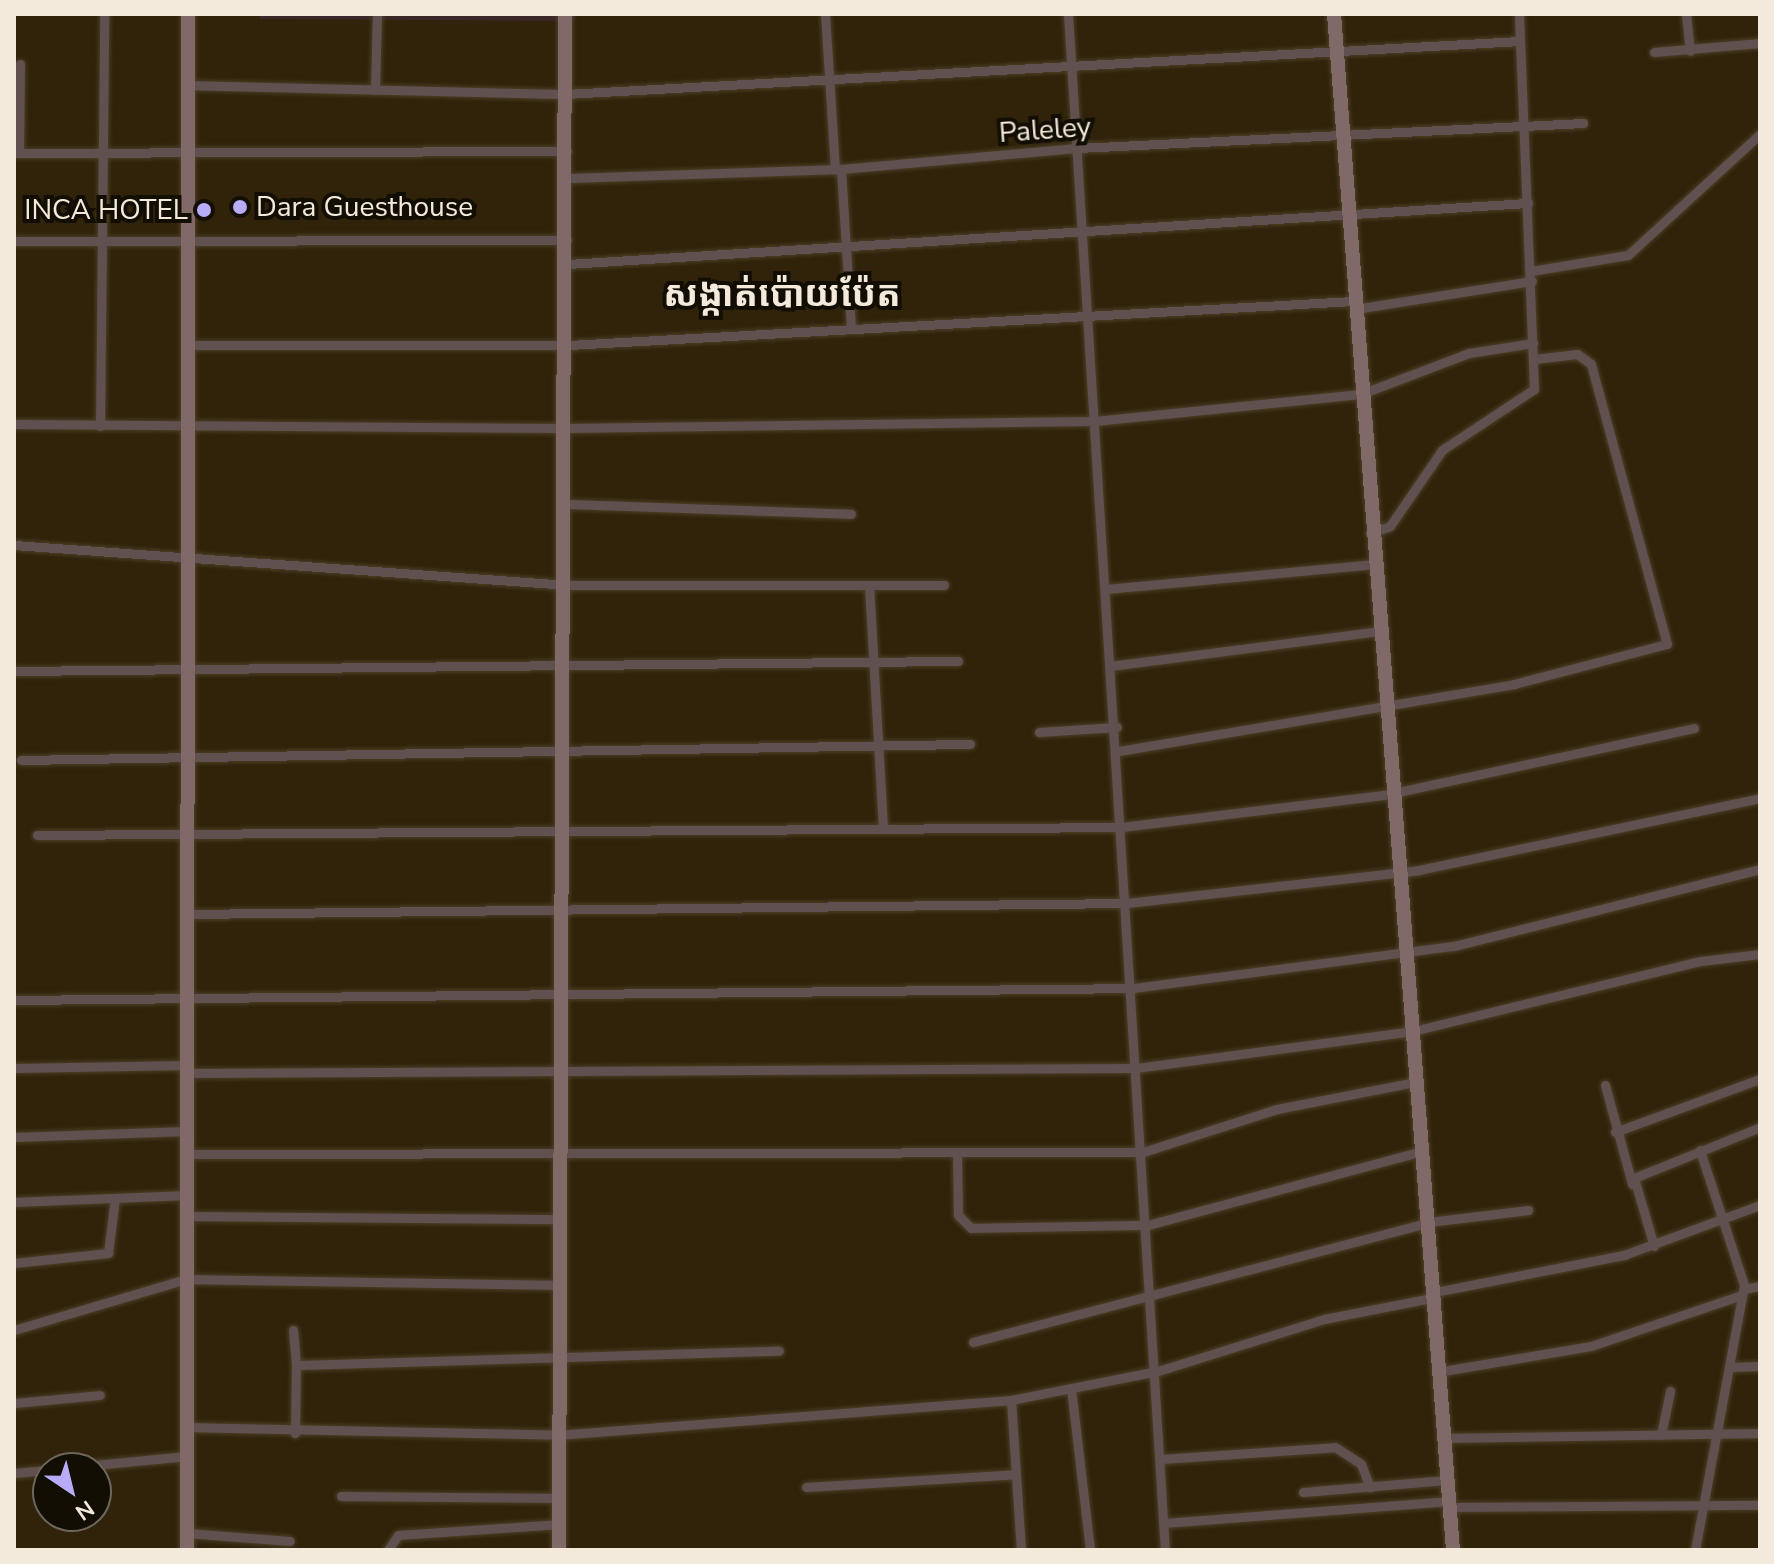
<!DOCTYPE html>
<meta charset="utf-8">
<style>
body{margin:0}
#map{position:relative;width:1774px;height:1564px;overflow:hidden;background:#30230a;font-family:"Nunito Sans","Noto Sans Khmer",sans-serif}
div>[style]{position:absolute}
.commercial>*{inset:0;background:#3b2729}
.roads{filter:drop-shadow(0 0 2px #4b3f27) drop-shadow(0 0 2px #4b3f27)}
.street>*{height:9px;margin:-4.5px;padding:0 4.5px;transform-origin:4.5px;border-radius:4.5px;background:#605150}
.secondary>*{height:14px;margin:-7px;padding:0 7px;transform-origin:7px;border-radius:7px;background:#806967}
.dots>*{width:22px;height:22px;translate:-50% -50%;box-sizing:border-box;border:4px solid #130e04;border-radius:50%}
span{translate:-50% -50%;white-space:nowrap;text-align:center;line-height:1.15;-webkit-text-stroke:8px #130e04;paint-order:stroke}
.street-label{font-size:28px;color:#f3eadb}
.poi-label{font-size:28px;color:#f3eadb}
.left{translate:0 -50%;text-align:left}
.right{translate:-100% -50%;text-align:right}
.district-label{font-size:36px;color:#f3eadb;font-weight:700}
.frame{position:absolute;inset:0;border:16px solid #f3eadb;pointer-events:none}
.north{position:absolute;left:32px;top:1452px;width:80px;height:80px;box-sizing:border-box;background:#130e04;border:2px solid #6d665a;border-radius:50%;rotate:145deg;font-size:22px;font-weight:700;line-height:32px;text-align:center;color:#f3eadb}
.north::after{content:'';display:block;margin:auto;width:28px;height:36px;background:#b8abf7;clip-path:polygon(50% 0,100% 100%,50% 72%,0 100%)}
</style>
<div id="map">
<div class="commercial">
<i style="clip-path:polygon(260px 14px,575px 14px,575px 21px,260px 19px)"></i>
</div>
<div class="roads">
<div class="street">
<i style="left:825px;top:14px;width:156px;rotate:86.3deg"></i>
<i style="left:1068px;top:14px;width:1539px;rotate:86.39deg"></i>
<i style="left:1686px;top:14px;width:37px;rotate:84deg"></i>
<i style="left:1654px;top:52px;width:106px;rotate:-4.9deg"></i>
<i style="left:188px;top:85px;width:378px;rotate:1.4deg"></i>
<i style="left:566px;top:94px;width:955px;rotate:-3.18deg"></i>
<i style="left:375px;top:90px;width:76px;rotate:-88.5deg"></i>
<i style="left:14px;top:153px;width:553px;rotate:-0.21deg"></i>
<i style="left:19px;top:153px;width:89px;rotate:-89.4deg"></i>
<i style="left:841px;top:169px;width:160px;rotate:86.4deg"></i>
<i style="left:570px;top:178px;width:271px;rotate:-1.9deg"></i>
<i style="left:841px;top:169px;width:238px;rotate:-5.1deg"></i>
<i style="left:1078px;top:148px;width:506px;rotate:-2.83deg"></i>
<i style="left:14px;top:241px;width:553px;rotate:-0.1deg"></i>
<i style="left:568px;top:264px;width:962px;rotate:-3.64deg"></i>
<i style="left:1531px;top:271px;width:98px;rotate:-9.4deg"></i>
<i style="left:1628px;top:255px;width:179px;rotate:-42.5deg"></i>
<i style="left:1355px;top:309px;width:179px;rotate:-9deg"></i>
<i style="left:188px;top:345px;width:381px"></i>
<i style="left:569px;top:345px;width:786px;rotate:-3.21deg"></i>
<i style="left:14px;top:424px;width:552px;rotate:0.42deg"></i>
<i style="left:566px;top:428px;width:528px;rotate:-0.76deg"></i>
<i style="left:1094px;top:421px;width:268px;rotate:-5.8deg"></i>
<i style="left:1361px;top:394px;width:116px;rotate:-20.8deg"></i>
<i style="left:1469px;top:353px;width:65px;rotate:-8.9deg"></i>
<i style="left:100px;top:426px;width:412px;rotate:-89.4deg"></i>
<i style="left:567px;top:504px;width:284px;rotate:2deg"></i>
<i style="left:1370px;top:533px;width:21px;rotate:-19deg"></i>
<i style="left:1390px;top:526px;width:92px;rotate:-55.6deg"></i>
<i style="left:1442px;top:450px;width:110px;rotate:-33.5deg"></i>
<i style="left:1534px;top:389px;width:375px;rotate:-92.3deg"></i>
<i style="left:14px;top:545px;width:555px;rotate:4.13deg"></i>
<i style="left:568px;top:585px;width:376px"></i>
<i style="left:869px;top:585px;width:240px;rotate:86.7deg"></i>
<i style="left:1106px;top:589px;width:268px;rotate:-5.3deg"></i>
<i style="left:1110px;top:666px;width:271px;rotate:-7.4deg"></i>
<i style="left:14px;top:671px;width:944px;rotate:-0.61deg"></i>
<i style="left:1039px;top:732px;width:78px;rotate:-3.7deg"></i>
<i style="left:1119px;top:751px;width:401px;rotate:-9.6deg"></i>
<i style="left:1514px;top:684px;width:158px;rotate:-14.7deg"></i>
<i style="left:1667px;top:644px;width:290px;rotate:-105.2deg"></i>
<i style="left:1591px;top:364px;width:17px;rotate:-144deg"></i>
<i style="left:1577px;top:354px;width:43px;rotate:173.4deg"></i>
<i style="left:21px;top:760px;width:949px;rotate:-0.97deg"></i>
<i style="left:37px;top:835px;width:1085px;rotate:-0.42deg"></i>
<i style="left:1122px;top:827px;width:269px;rotate:-7deg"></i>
<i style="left:1389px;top:794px;width:312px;rotate:-12.2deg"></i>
<i style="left:187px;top:914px;width:940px;rotate:-0.67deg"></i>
<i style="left:1127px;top:903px;width:294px;rotate:-6.4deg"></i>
<i style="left:1419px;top:870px;width:349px;rotate:-11.9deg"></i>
<i style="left:14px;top:1000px;width:1119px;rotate:-0.61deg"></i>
<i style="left:1133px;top:988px;width:324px;rotate:-7.5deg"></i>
<i style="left:1454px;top:946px;width:316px;rotate:-14.1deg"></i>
<i style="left:14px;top:1068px;width:173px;rotate:-1deg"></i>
<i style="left:187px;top:1073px;width:949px;rotate:-0.3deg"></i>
<i style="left:1136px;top:1068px;width:279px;rotate:-7.6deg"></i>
<i style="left:1413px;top:1031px;width:296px;rotate:-13.7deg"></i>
<i style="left:1701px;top:961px;width:59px;rotate:-6.8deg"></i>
<i style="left:1605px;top:1085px;width:103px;rotate:74.7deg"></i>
<i style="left:1615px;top:1132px;width:154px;rotate:-20.1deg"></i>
<i style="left:14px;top:1137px;width:173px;rotate:-2deg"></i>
<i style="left:957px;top:1152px;width:63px;rotate:89.1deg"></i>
<i style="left:958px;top:1215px;width:18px;rotate:45deg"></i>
<i style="left:971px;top:1228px;width:177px;rotate:-1deg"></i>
<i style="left:1148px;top:1225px;width:284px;rotate:-15.1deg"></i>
<i style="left:187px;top:1154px;width:956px;rotate:-0.12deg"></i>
<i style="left:1143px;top:1152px;width:141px;rotate:-17.8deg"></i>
<i style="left:1277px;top:1109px;width:140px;rotate:-11.1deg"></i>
<i style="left:14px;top:1202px;width:173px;rotate:-2.3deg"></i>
<i style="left:187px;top:1216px;width:375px;rotate:0.5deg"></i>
<i style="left:1654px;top:1246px;width:71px;rotate:-106.4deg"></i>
<i style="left:1634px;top:1178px;width:136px;rotate:-22deg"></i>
<i style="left:14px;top:1263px;width:95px;rotate:-6.1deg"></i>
<i style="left:108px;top:1253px;width:55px;rotate:-82.7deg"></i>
<i style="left:1744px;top:1289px;width:16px;rotate:-11deg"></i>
<i style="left:1435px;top:1292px;width:193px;rotate:-11.1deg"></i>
<i style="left:1624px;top:1255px;width:145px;rotate:-20.2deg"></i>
<i style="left:14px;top:1330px;width:179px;rotate:-16.5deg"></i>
<i style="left:186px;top:1279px;width:374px;rotate:0.9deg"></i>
<i style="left:293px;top:1330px;width:35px;rotate:85deg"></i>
<i style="left:973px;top:1342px;width:472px;rotate:-14.7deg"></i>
<i style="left:1429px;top:1222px;width:100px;rotate:-6.9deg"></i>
<i style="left:1730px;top:1367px;width:30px;rotate:-2deg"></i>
<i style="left:1443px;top:1371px;width:150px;rotate:-9.6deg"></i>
<i style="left:1591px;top:1346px;width:159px;rotate:-18.7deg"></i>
<i style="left:1071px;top:1388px;width:163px;rotate:83.3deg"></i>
<i style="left:1011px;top:1400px;width:150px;rotate:86.2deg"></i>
<i style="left:14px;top:1403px;width:86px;rotate:-5.3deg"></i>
<i style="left:187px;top:1427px;width:371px;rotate:1.2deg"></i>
<i style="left:558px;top:1435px;width:454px;rotate:-4.4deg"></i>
<i style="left:1011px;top:1400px;width:150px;rotate:-11.2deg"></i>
<i style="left:1158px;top:1371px;width:174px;rotate:-17.4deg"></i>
<i style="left:1324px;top:1319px;width:114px;rotate:-11.1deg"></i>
<i style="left:295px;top:1433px;width:68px;rotate:-89.2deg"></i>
<i style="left:296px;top:1365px;width:483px;rotate:-1.7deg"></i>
<i style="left:1661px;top:1435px;width:45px;rotate:-78.4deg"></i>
<i style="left:1447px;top:1438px;width:313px;rotate:-0.9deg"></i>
<i style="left:1161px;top:1459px;width:174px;rotate:-3.9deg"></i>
<i style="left:1335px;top:1447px;width:31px;rotate:33deg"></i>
<i style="left:1361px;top:1464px;width:25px;rotate:69deg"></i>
<i style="left:63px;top:1468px;width:125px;rotate:-5.5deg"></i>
<i style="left:14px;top:1473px;width:34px;rotate:-5deg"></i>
<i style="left:806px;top:1487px;width:210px;rotate:-3.5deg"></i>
<i style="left:1303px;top:1492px;width:144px;rotate:-4.8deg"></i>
<i style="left:341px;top:1496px;width:218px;rotate:0.5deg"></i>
<i style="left:1448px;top:1507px;width:312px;rotate:-0.4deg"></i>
<i style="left:1164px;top:1523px;width:284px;rotate:-4.4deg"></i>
<i style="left:187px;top:1533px;width:103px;rotate:4.4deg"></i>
<i style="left:388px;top:1550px;width:18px;rotate:-56deg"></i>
<i style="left:398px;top:1535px;width:163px;rotate:-3.9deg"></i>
<i style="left:1695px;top:1550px;width:269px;rotate:-79.5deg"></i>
<i style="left:1744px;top:1285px;width:142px;rotate:-108.1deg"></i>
</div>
<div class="secondary">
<i style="left:1334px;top:14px;width:1541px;rotate:85.57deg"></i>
<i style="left:187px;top:1550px;width:1536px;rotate:-89.96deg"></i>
<i style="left:559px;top:1550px;width:1536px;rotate:-89.78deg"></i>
</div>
</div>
<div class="dots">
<i style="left:240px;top:207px;background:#b8abf7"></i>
<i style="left:204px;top:210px;background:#b8abf7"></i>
</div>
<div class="street-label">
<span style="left:1045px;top:130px;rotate:-4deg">Paleley</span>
</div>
<div class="poi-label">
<span class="left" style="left:256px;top:207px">Dara Guesthouse</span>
<span class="right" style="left:188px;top:210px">INCA HOTEL</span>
</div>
<div class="district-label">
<span style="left:782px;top:295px">សង្កាត់ប៉ោយប៉ែត</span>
</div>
<div class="frame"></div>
<div class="north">N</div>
</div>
